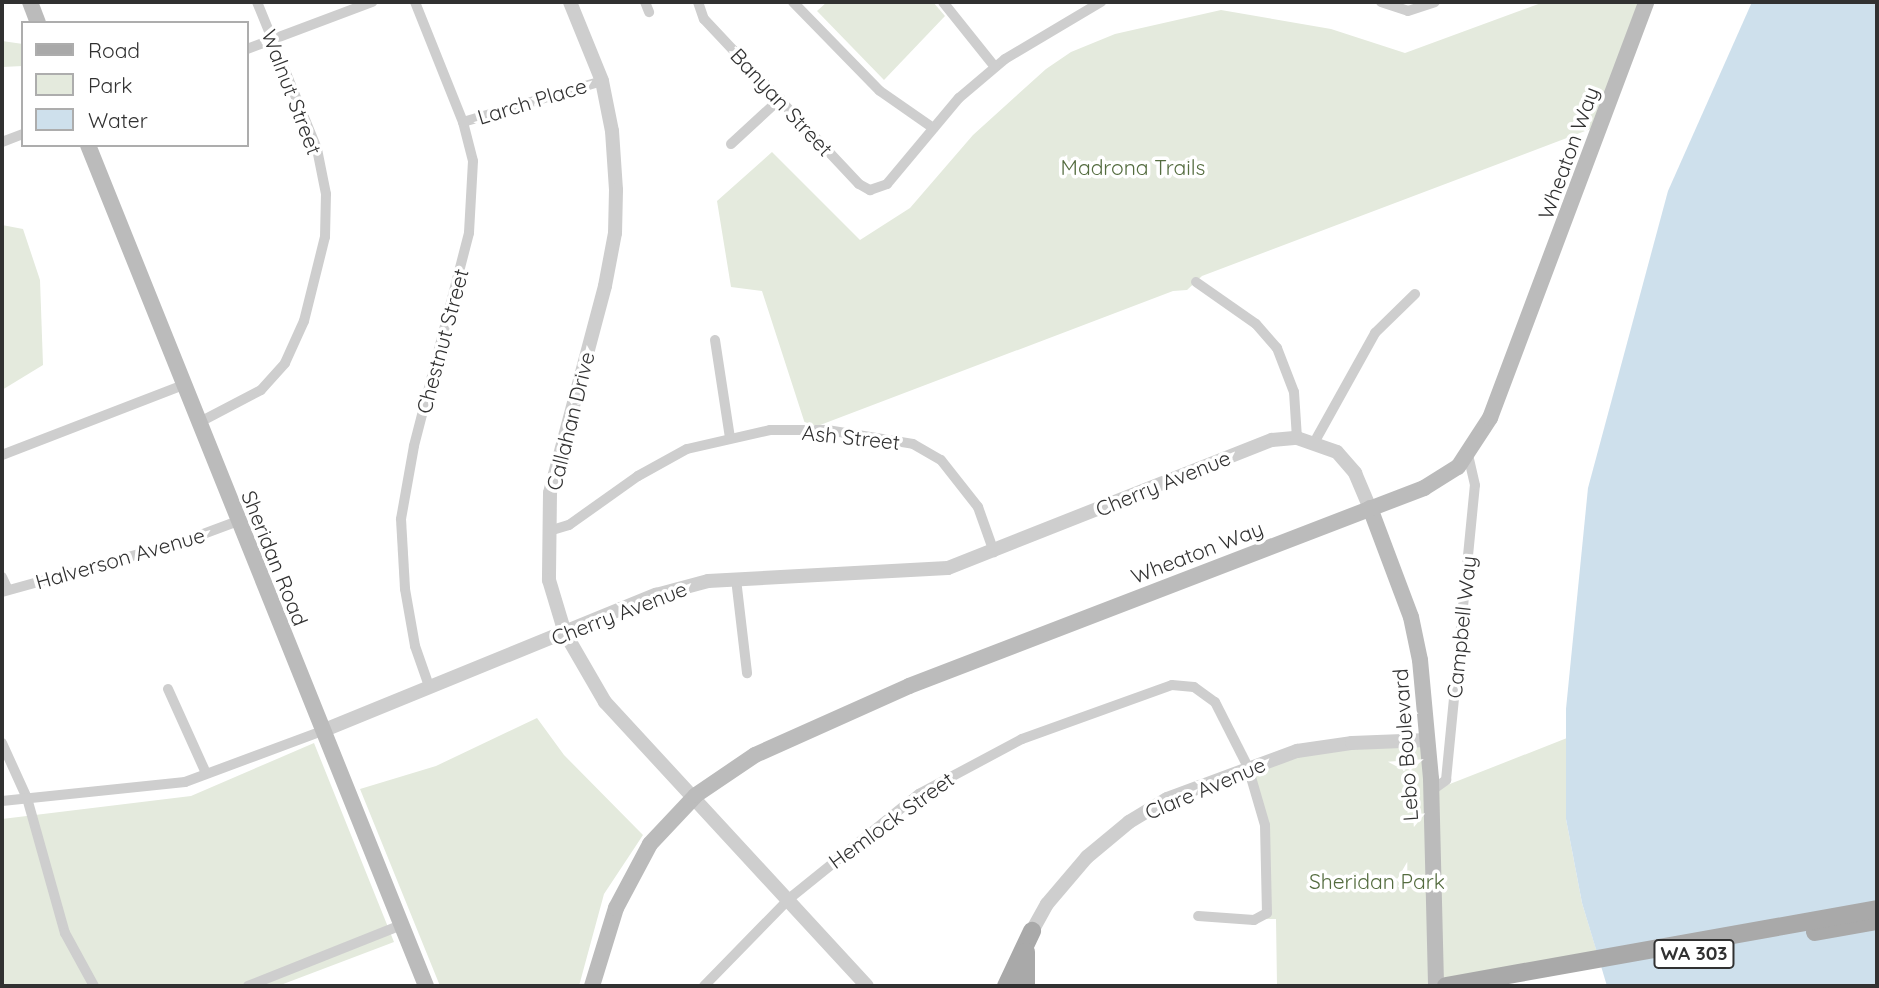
<!DOCTYPE html>
<style>
body{margin:0}
#map{position:relative;width:1879px;height:988px;overflow:hidden;background:#fff;font-family:Quicksand,sans-serif}
div>[style]{position:absolute}
.green>*{inset:0;background:#e4eadd}
.water>*{inset:0;background:#cee0ec}
.minor>*{height:10px;margin:-5px;padding:0 5px;transform-origin:5px;border-radius:5px;background:#cecece}
.tertiary>*{height:14px;margin:-7px;padding:0 7px;transform-origin:7px;border-radius:7px;background:#cecece}
.secondary>*{height:16px;margin:-8px;padding:0 8px;transform-origin:8px;border-radius:8px;background:#bbb}
.primary>*{height:18px;margin:-9px;padding:0 9px;transform-origin:9px;border-radius:9px;background:#a9a9a9}
span{translate:-50% -50%;white-space:nowrap;text-align:center;line-height:1.15;-webkit-text-stroke:7px #fff;paint-order:stroke}
.shield-label span{padding:2px 5px;background:#fff;border:2px solid;border-radius:5px;-webkit-text-stroke-width:0}
.shield-label{font-size:19px;color:#313131;font-weight:700}
.street-label{font-size:21px;color:#313131}
.park-label{font-size:21px;color:#546c3f}
.frame{position:absolute;inset:0;border:4px solid #313131;pointer-events:none}
.legend{position:absolute;left:21px;top:21px;width:228px;height:126px;box-sizing:border-box;background:#fff;border:2px solid #adadad;margin:0;padding:9px 12px;list-style:none;font-size:21px;color:#313131}
.legend li{display:flex;align-items:center;gap:14px;height:35px}
.legend b{width:35px;border:2px solid #adadad}
</style>
<div id="map">
<div class="green">
<i style="clip-path:polygon(827px 2px,933px 2px,945px 16px,884px 80px,817px 11px)"></i>
<i style="clip-path:polygon(1544px 2px,1646px 2px,1601px 125px,1202px 276px,1187px 290px,1173px 291px,807px 430px,762px 291px,731px 287px,717px 201px,772px 152px,860px 240px,910px 208px,973px 135px,1046px 69px,1071px 52px,1115px 34px,1221px 10px,1331px 29px,1405px 53px)"></i>
<i style="clip-path:polygon(2px 41px,23px 44px,23px 66px,2px 67px)"></i>
<i style="clip-path:polygon(2px 225px,23px 229px,40px 280px,43px 365px,2px 390px)"></i>
<i style="clip-path:polygon(537px 718px,564px 755px,643px 835px,604px 894px,579px 986px,440px 986px,360px 789px,436px 766px)"></i>
<i style="clip-path:polygon(1567px 738px,1566px 819px,1582px 903px,1599px 959px,1446px 986px,1277px 986px,1276px 919px,1261px 919px,1267px 913px,1268px 849px,1248px 767px,1284px 755px,1428px 740px,1432px 791px)"></i>
<i style="clip-path:polygon(314px 743px,394px 942px,278px 986px,2px 986px,2px 819px,191px 796px)"></i>
</div>
<div class="water">
<i style="clip-path:polygon(1752px 2px,1877px 2px,1877px 986px,1607px 986px,1582px 903px,1566px 819px,1566px 709px,1588px 488px,1668px 191px)"></i>
</div>
<div class="minor">
<i style="left:415px;top:2px;width:129px;rotate:68.2deg"></i>
<i style="left:463px;top:122px;width:40px;rotate:75.6deg"></i>
<i style="left:473px;top:161px;width:72px;rotate:93.2deg"></i>
<i style="left:469px;top:233px;width:220px;rotate:104.5deg"></i>
<i style="left:414px;top:446px;width:74px;rotate:100.1deg"></i>
<i style="left:401px;top:519px;width:70px;rotate:86.7deg"></i>
<i style="left:405px;top:589px;width:58px;rotate:80deg"></i>
<i style="left:415px;top:646px;width:42px;rotate:70.7deg"></i>
<i style="left:645px;top:2px;width:11px;rotate:68deg"></i>
<i style="left:698px;top:2px;width:18px;rotate:71deg"></i>
<i style="left:704px;top:19px;width:226px;rotate:46.8deg"></i>
<i style="left:859px;top:184px;width:13px;rotate:29deg"></i>
<i style="left:870px;top:190px;width:18px;rotate:-19deg"></i>
<i style="left:887px;top:184px;width:112px;rotate:-50.1deg"></i>
<i style="left:959px;top:98px;width:60px;rotate:-40.3deg"></i>
<i style="left:1005px;top:59px;width:112px;rotate:-30.7deg"></i>
<i style="left:793px;top:2px;width:124px;rotate:45.7deg"></i>
<i style="left:880px;top:91px;width:65px;rotate:34.9deg"></i>
<i style="left:943px;top:2px;width:83px;rotate:51.3deg"></i>
<i style="left:1381px;top:2px;width:28px;rotate:18deg"></i>
<i style="left:1408px;top:11px;width:28px;rotate:-18deg"></i>
<i style="left:247px;top:49px;width:134px;rotate:-20.6deg"></i>
<i style="left:463px;top:122px;width:145px;rotate:-16.4deg"></i>
<i style="left:2px;top:142px;width:22px;rotate:-21deg"></i>
<i style="left:731px;top:144px;width:67px;rotate:-42.6deg"></i>
<i style="left:1196px;top:282px;width:73px;rotate:35deg"></i>
<i style="left:1256px;top:324px;width:32px;rotate:49deg"></i>
<i style="left:1277px;top:348px;width:47px;rotate:68.9deg"></i>
<i style="left:1294px;top:392px;width:46px;rotate:86.3deg"></i>
<i style="left:715px;top:340px;width:99px;rotate:81.3deg"></i>
<i style="left:198px;top:423px;width:71px;rotate:-27.6deg"></i>
<i style="left:261px;top:390px;width:36px;rotate:-48deg"></i>
<i style="left:285px;top:363px;width:46px;rotate:-65.7deg"></i>
<i style="left:304px;top:321px;width:87px;rotate:-76deg"></i>
<i style="left:325px;top:237px;width:43px;rotate:-88.7deg"></i>
<i style="left:326px;top:194px;width:46px;rotate:-101.3deg"></i>
<i style="left:317px;top:149px;width:159px;rotate:-112.2deg"></i>
<i style="left:1315px;top:441px;width:124px;rotate:-60.9deg"></i>
<i style="left:1375px;top:333px;width:56px;rotate:-44.3deg"></i>
<i style="left:2px;top:455px;width:194px;rotate:-21.1deg"></i>
<i style="left:549px;top:531px;width:21px;rotate:-17deg"></i>
<i style="left:569px;top:525px;width:85px;rotate:-35.4deg"></i>
<i style="left:638px;top:476px;width:56px;rotate:-28.9deg"></i>
<i style="left:687px;top:449px;width:85px;rotate:-12.9deg"></i>
<i style="left:770px;top:430px;width:57px"></i>
<i style="left:827px;top:430px;width:87px;rotate:9.2deg"></i>
<i style="left:913px;top:444px;width:32px;rotate:30deg"></i>
<i style="left:941px;top:460px;width:60px;rotate:51.8deg"></i>
<i style="left:978px;top:507px;width:48px;rotate:70.4deg"></i>
<i style="left:2px;top:577px;width:14px;rotate:65deg"></i>
<i style="left:736px;top:579px;width:95px;rotate:83.3deg"></i>
<i style="left:2px;top:592px;width:184px;rotate:-15.5deg"></i>
<i style="left:179px;top:543px;width:63px;rotate:-20.4deg"></i>
<i style="left:168px;top:689px;width:92px;rotate:65.7deg"></i>
<i style="left:2px;top:743px;width:60px;rotate:65.6deg"></i>
<i style="left:27px;top:798px;width:140px;rotate:74.3deg"></i>
<i style="left:65px;top:933px;width:60px;rotate:61.3deg"></i>
<i style="left:1431px;top:791px;width:19px;rotate:-36deg"></i>
<i style="left:1446px;top:780px;width:296px;rotate:-84.4deg"></i>
<i style="left:1475px;top:485px;width:31px;rotate:-103deg"></i>
<i style="left:2px;top:801px;width:184px;rotate:-5.9deg"></i>
<i style="left:185px;top:782px;width:146px;rotate:-20.4deg"></i>
<i style="left:248px;top:986px;width:165px;rotate:-21.7deg"></i>
<i style="left:704px;top:986px;width:123px;rotate:-45.7deg"></i>
<i style="left:790px;top:898px;width:166px;rotate:-38.9deg"></i>
<i style="left:919px;top:794px;width:117px;rotate:-28.1deg"></i>
<i style="left:1022px;top:739px;width:159px;rotate:-19.8deg"></i>
<i style="left:1172px;top:685px;width:22px;rotate:5deg"></i>
<i style="left:1194px;top:687px;width:26px;rotate:36deg"></i>
<i style="left:1215px;top:702px;width:73px;rotate:63.1deg"></i>
<i style="left:1248px;top:767px;width:60px;rotate:73.7deg"></i>
<i style="left:1265px;top:825px;width:88px;rotate:88.7deg"></i>
<i style="left:1267px;top:913px;width:15px;rotate:152deg"></i>
<i style="left:1254px;top:920px;width:56px;rotate:-175.9deg"></i>
</div>
<div class="tertiary">
<i style="left:570px;top:2px;width:85px;rotate:67.9deg"></i>
<i style="left:602px;top:81px;width:51px;rotate:78.7deg"></i>
<i style="left:612px;top:131px;width:59px;rotate:86.1deg"></i>
<i style="left:616px;top:190px;width:43px;rotate:91.3deg"></i>
<i style="left:615px;top:233px;width:54px;rotate:100.7deg"></i>
<i style="left:605px;top:286px;width:214px;rotate:104.9deg"></i>
<i style="left:550px;top:493px;width:87px;rotate:90.7deg"></i>
<i style="left:549px;top:580px;width:55px;rotate:73.2deg"></i>
<i style="left:565px;top:633px;width:80px;rotate:59.9deg"></i>
<i style="left:605px;top:702px;width:386px;rotate:47.3deg"></i>
<i style="left:322px;top:731px;width:361px;rotate:-22.2deg"></i>
<i style="left:656px;top:595px;width:54px;rotate:-15.1deg"></i>
<i style="left:708px;top:581px;width:240px;rotate:-3.1deg"></i>
<i style="left:948px;top:568px;width:348px;rotate:-21.6deg"></i>
<i style="left:1272px;top:440px;width:25px;rotate:-5deg"></i>
<i style="left:1297px;top:438px;width:42px;rotate:19.3deg"></i>
<i style="left:1337px;top:452px;width:28px;rotate:49deg"></i>
<i style="left:1355px;top:473px;width:38px;rotate:67deg"></i>
<i style="left:1032px;top:931px;width:31px;rotate:-61deg"></i>
<i style="left:1047px;top:904px;width:62px;rotate:-49.6deg"></i>
<i style="left:1087px;top:857px;width:55px;rotate:-39.8deg"></i>
<i style="left:1129px;top:822px;width:44px;rotate:-31.2deg"></i>
<i style="left:1167px;top:799px;width:139px;rotate:-20.3deg"></i>
<i style="left:1297px;top:751px;width:56px;rotate:-8.3deg"></i>
<i style="left:1352px;top:743px;width:76px;rotate:-2.3deg"></i>
</div>
<div class="secondary">
<i style="left:30px;top:2px;width:22px;rotate:69deg"></i>
<i style="left:88px;top:145px;width:906px;rotate:68.1deg"></i>
<i style="left:1370px;top:508px;width:116px;rotate:69.4deg"></i>
<i style="left:1411px;top:617px;width:44px;rotate:78.2deg"></i>
<i style="left:1420px;top:660px;width:120px;rotate:84.7deg"></i>
<i style="left:1431px;top:779px;width:207px;rotate:88.6deg"></i>
<i style="left:592px;top:986px;width:82px;rotate:-72.9deg"></i>
<i style="left:616px;top:908px;width:72px;rotate:-62deg"></i>
<i style="left:650px;top:844px;width:67px;rotate:-46.8deg"></i>
<i style="left:696px;top:795px;width:71px;rotate:-34.1deg"></i>
<i style="left:755px;top:755px;width:169px;rotate:-24.1deg"></i>
<i style="left:909px;top:686px;width:552px;rotate:-21.03deg"></i>
<i style="left:1424px;top:488px;width:40px;rotate:-32deg"></i>
<i style="left:1458px;top:467px;width:59px;rotate:-56.9deg"></i>
<i style="left:1490px;top:418px;width:444px;rotate:-69.4deg"></i>
</div>
<div class="primary">
<i style="left:1815px;top:932px;width:63px;rotate:-10.1deg"></i>
<i style="left:1006px;top:986px;width:61px;rotate:-64.7deg"></i>
<i style="left:1026px;top:986px;width:34px;rotate:-90deg"></i>
<i style="left:1446px;top:986px;width:438px;rotate:-10.1deg"></i>
</div>
<div class="shield-label">
<span style="left:1694px;top:954px">WA 303</span>
</div>
<div class="street-label">
<span style="left:292px;top:92px;rotate:69deg">Walnut Street</span>
<span style="left:532px;top:101px;rotate:-17deg">Larch Place</span>
<span style="left:782px;top:102px;rotate:47deg">Banyan Street</span>
<span style="left:1568px;top:153px;rotate:-70deg">Wheaton Way</span>
<span style="left:442px;top:341px;rotate:-75deg">Chestnut Street</span>
<span style="left:570px;top:421px;rotate:-76deg">Callahan Drive</span>
<span style="left:851px;top:437px;rotate:6deg">Ash Street</span>
<span style="left:1163px;top:483px;rotate:-22deg">Cherry Avenue</span>
<span style="left:1197px;top:552px;rotate:-21deg">Wheaton Way</span>
<span style="left:120px;top:558px;rotate:-16deg">Halverson Avenue</span>
<span style="left:275px;top:558px;rotate:68deg">Sheridan Road</span>
<span style="left:619px;top:613px;rotate:-21deg">Cherry Avenue</span>
<span style="left:1461px;top:627px;rotate:-84deg">Campbell Way</span>
<span style="left:1405px;top:745px;rotate:-94deg">Lebo Boulevard</span>
<span style="left:1205px;top:788px;rotate:-23deg">Clare Avenue</span>
<span style="left:891px;top:820px;rotate:-36deg">Hemlock Street</span>
</div>
<div class="park-label">
<span style="left:1133px;top:167px">Madrona Trails</span>
<span style="left:1377px;top:881px">Sheridan Park</span>
</div>
<div class="frame"></div>
<ul class="legend">
<li><b style="height:9px;background:#a9a9a9"></b>Road</li>
<li><b style="height:19px;background:#e4eadd"></b>Park</li>
<li><b style="height:19px;background:#cee0ec"></b>Water</li>
</ul>
</div>
